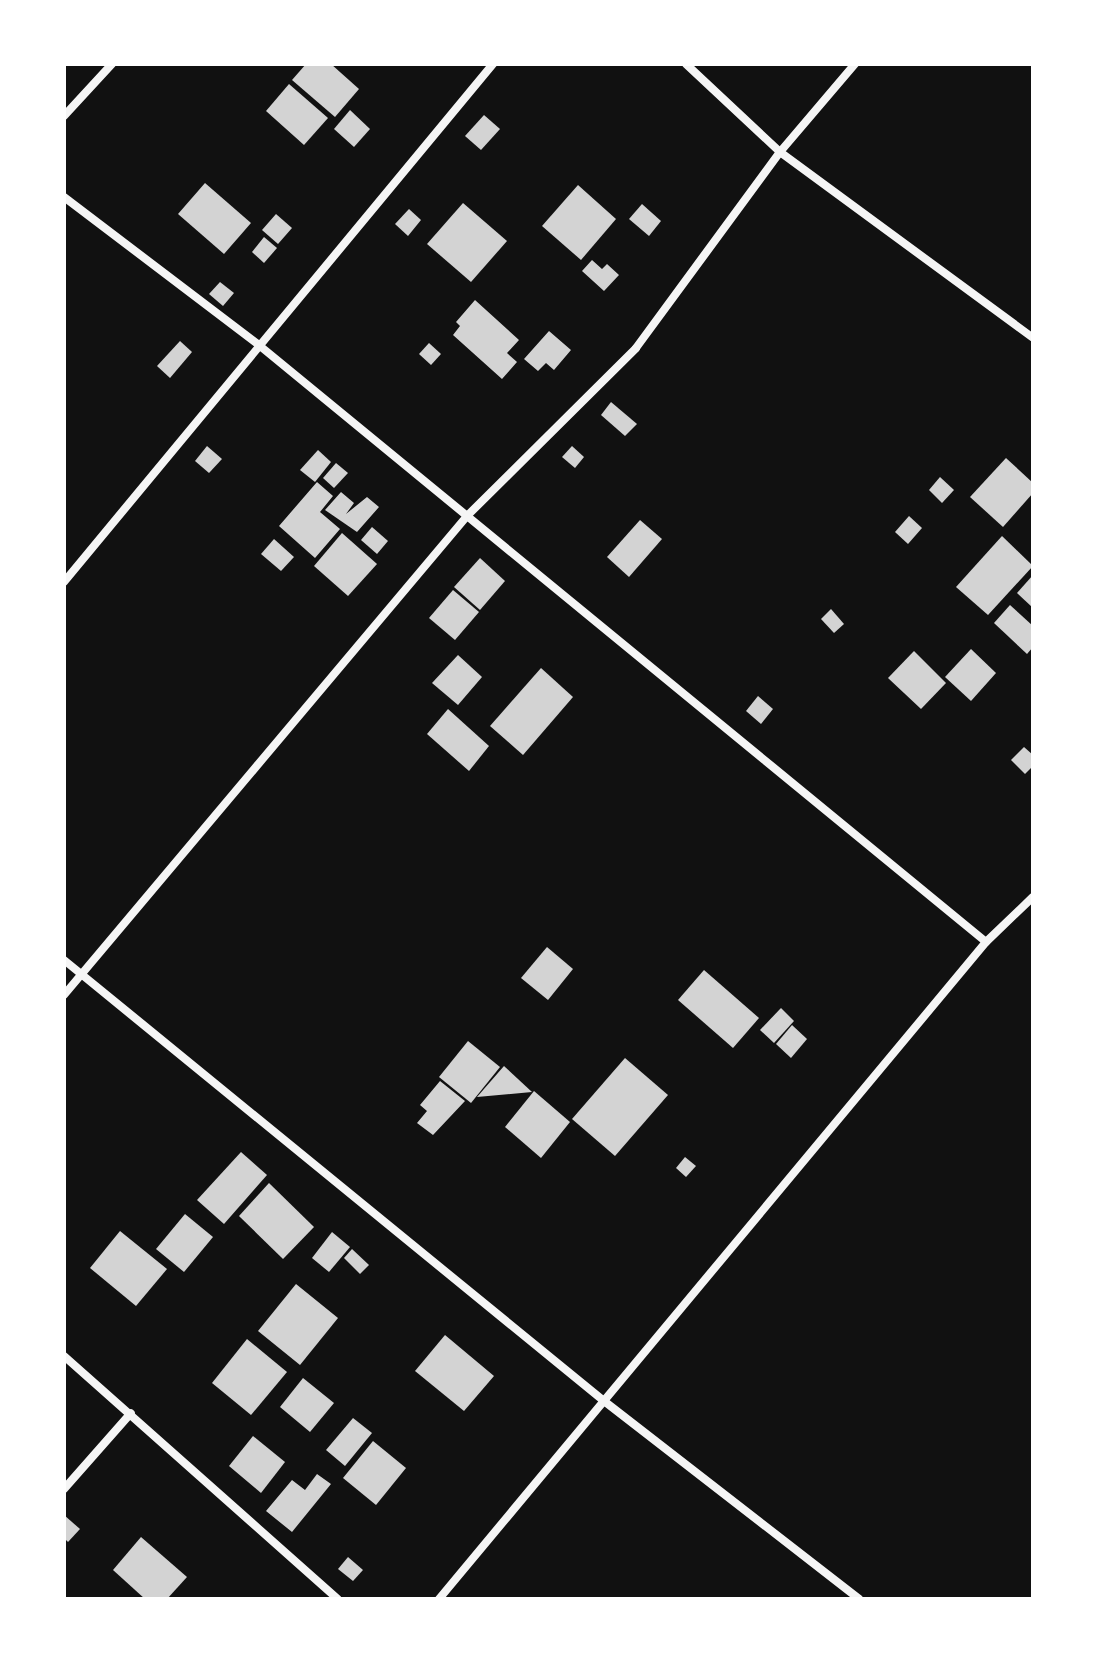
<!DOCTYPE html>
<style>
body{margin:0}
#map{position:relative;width:1097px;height:1663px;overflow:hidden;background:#111;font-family:Ubuntu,sans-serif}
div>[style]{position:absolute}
.building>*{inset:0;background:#d3d3d3}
.minor>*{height:8px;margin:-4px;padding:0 4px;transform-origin:4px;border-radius:4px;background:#f5f5f5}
span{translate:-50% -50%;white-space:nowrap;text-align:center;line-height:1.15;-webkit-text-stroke:8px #fff;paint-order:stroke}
.frame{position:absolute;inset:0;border:66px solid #fff;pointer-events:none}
</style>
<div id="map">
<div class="building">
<i style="clip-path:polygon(306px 64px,331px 64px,359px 89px,335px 117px,292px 80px)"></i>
<i style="clip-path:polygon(289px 84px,328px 118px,304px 145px,266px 111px)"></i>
<i style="clip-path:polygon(350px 110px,370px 129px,354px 147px,334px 129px)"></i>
<i style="clip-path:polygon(484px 115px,500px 129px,481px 150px,465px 136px)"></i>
<i style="clip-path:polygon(205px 183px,251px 223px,224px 254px,178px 214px)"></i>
<i style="clip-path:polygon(578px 185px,616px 219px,581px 260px,542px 226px)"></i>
<i style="clip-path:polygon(463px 203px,507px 241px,471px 282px,427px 244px)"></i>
<i style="clip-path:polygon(642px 204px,661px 221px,649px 236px,629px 219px)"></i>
<i style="clip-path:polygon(409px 209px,421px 220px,408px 236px,395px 224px)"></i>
<i style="clip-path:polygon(276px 214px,292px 228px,278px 244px,262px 230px)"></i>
<i style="clip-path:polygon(264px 237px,277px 248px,264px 263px,252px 252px)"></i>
<i style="clip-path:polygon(592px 260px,602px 269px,607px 264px,619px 275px,604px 291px,582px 271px)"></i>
<i style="clip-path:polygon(220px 282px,234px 293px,223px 306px,209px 294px)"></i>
<i style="clip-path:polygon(475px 300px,519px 340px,507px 353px,517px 362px,502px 379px,453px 335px,460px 326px,456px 322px)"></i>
<i style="clip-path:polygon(549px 331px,571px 350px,554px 370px,546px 363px,538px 371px,524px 359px)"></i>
<i style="clip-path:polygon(180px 341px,192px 352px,170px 378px,157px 366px)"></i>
<i style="clip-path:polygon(429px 343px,441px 354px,431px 365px,419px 354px)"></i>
<i style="clip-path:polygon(611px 402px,637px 424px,625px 436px,601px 415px)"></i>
<i style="clip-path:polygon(207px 446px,222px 459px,209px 473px,195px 461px)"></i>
<i style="clip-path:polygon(572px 446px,584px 457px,575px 468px,562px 457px)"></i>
<i style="clip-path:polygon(318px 450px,331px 462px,315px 482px,300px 470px)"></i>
<i style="clip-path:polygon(1006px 458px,1033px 483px,1033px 493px,1003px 527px,970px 497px)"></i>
<i style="clip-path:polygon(336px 463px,348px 473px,334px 488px,323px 478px)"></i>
<i style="clip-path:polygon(940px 477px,954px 490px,942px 503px,929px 490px)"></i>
<i style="clip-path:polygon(317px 482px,333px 496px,320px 512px,340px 529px,315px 558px,279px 526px)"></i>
<i style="clip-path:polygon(341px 492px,354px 503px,346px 514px,367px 497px,379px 507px,357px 532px,325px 510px)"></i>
<i style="clip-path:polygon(909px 516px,922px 528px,908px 544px,895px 532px)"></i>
<i style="clip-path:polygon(640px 520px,662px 539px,629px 577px,607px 557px)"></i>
<i style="clip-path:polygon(372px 527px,388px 541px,377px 554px,361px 540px)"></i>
<i style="clip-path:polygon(342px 533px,377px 564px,348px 596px,314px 566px)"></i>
<i style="clip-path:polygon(1002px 536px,1033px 566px,988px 615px,956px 587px)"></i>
<i style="clip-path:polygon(274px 539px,294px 557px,281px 571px,261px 554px)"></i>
<i style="clip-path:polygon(480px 558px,505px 581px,480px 610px,454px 587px)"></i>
<i style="clip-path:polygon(1033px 575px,1033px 608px,1017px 593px)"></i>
<i style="clip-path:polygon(453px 590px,479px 612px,455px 640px,429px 618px)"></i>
<i style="clip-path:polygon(1010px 605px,1033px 626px,1033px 647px,1027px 654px,994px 623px)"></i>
<i style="clip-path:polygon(831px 609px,844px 624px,834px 633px,821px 619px)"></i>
<i style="clip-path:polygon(971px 649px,996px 673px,971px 701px,945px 677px)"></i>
<i style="clip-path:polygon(914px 651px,946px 683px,921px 709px,888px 678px)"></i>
<i style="clip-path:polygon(458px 655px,482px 677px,458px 705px,432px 683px)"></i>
<i style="clip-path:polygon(541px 668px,573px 697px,523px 755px,490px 726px)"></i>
<i style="clip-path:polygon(758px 696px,773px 709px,761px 724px,746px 711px)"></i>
<i style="clip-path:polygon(448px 709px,489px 746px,469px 771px,427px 734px)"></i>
<i style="clip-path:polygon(1024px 747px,1033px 755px,1033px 766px,1025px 774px,1011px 760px)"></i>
<i style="clip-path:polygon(547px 947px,573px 969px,548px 1000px,521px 978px)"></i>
<i style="clip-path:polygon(704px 970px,759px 1018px,733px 1048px,678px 1000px)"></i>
<i style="clip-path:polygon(781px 1008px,794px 1021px,774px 1043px,760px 1030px)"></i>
<i style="clip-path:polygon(792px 1025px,807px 1039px,791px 1058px,776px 1044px)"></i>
<i style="clip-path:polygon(468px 1041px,500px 1067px,471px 1103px,439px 1077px)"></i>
<i style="clip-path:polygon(625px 1058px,668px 1095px,615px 1156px,572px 1119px)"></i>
<i style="clip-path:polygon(504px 1066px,532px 1092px,477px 1097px)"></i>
<i style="clip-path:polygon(440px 1081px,465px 1101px,433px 1135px,417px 1123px,427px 1111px,420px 1105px)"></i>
<i style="clip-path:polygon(534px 1091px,570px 1122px,541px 1158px,505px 1127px)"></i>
<i style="clip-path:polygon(241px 1152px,267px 1175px,224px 1224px,197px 1200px)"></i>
<i style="clip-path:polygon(685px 1157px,696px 1166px,686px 1177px,676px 1168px)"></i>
<i style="clip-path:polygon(269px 1183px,314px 1227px,283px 1259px,239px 1216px)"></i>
<i style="clip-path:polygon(185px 1214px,213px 1237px,184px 1272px,156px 1249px)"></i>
<i style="clip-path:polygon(120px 1231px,167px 1269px,136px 1306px,90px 1268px)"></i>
<i style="clip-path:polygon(332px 1232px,350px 1247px,329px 1272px,312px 1258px)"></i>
<i style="clip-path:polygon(352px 1249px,369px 1265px,360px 1274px,344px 1258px)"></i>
<i style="clip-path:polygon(296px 1284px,338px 1318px,300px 1365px,258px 1331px)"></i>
<i style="clip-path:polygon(445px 1335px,494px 1376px,464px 1411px,415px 1371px)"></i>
<i style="clip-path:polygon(247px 1339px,287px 1372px,251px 1415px,212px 1383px)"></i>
<i style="clip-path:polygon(303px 1378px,334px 1403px,310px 1432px,280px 1407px)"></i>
<i style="clip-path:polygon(353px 1418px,372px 1433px,345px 1466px,326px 1450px)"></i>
<i style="clip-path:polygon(253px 1436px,285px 1462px,261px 1493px,229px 1466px)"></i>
<i style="clip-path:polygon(373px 1441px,406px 1468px,376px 1505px,343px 1478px)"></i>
<i style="clip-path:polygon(317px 1474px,331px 1484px,292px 1532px,266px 1511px,292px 1480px,305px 1490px)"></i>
<i style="clip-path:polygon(64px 1515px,80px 1529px,68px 1542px,64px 1538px)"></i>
<i style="clip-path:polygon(141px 1537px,187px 1577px,167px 1599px,145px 1599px,113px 1570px)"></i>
<i style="clip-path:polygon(348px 1557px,363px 1570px,353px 1581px,338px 1569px)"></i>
</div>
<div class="minor">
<i style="left:686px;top:64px;width:129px;rotate:43.1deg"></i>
<i style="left:780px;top:152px;width:314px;rotate:36.3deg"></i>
<i style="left:64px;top:116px;width:71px;rotate:-47.3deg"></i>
<i style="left:64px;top:197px;width:246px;rotate:37.2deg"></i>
<i style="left:260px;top:346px;width:939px;rotate:39.38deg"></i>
<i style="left:64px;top:582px;width:673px;rotate:-50.37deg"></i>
<i style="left:64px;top:960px;width:697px;rotate:39.24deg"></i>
<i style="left:604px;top:1401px;width:323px;rotate:37.8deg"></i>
<i style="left:64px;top:995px;width:626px;rotate:-49.92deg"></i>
<i style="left:467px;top:516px;width:238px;rotate:-44.8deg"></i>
<i style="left:636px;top:348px;width:243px;rotate:-53.7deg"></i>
<i style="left:780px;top:152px;width:116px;rotate:-49.6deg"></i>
<i style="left:64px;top:1356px;width:366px;rotate:41.6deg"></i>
<i style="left:64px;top:1489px;width:101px;rotate:-48.6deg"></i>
<i style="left:439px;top:1599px;width:855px;rotate:-50.22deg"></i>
<i style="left:986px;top:942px;width:65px;rotate:-43.8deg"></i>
</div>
<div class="frame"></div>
</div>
